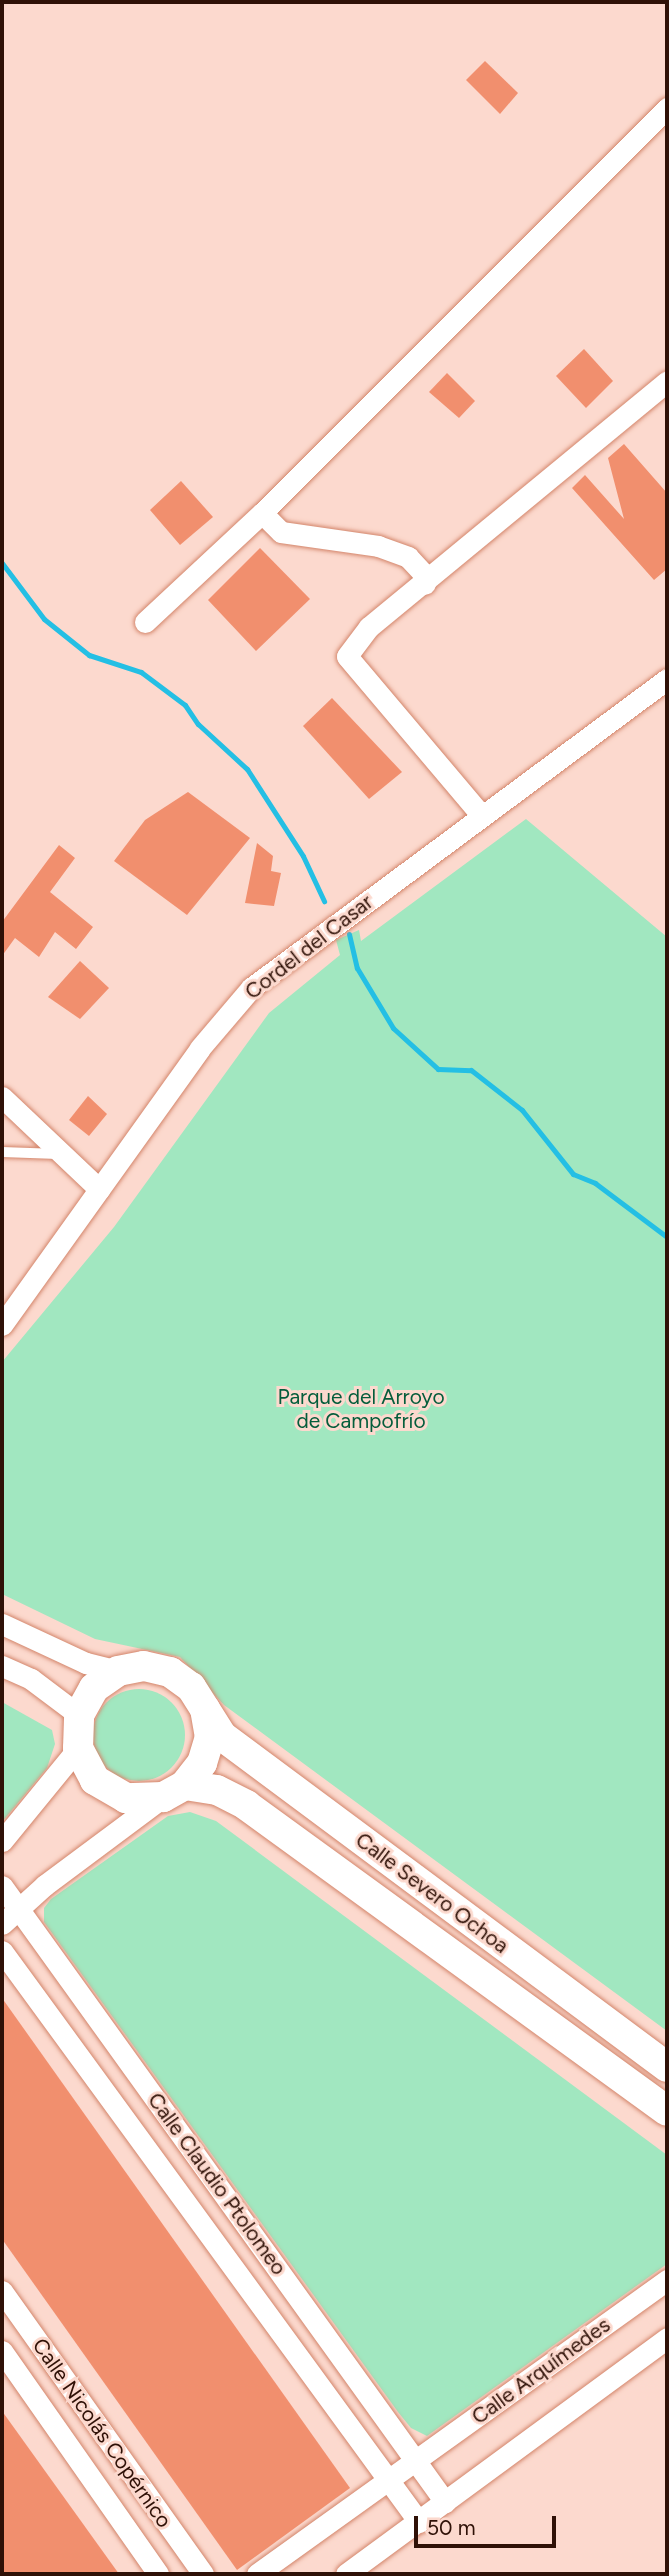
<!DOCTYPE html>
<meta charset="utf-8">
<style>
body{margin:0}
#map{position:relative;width:669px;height:2576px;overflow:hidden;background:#fcd9ce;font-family:Figtree,sans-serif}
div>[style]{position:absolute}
.green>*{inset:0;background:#a1e7c0}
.round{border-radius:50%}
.stream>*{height:5px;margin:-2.5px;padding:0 2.5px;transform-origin:2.5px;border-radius:2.5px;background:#24bfe4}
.building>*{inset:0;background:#f18f6e}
.roads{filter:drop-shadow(0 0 2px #d3856a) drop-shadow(0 0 2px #d3856a)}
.lane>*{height:10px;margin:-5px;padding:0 5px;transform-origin:5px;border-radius:5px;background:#fff}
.street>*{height:21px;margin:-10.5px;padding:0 10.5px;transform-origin:10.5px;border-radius:10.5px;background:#fff}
.secondary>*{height:30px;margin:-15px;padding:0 15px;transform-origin:15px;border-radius:15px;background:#fff}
span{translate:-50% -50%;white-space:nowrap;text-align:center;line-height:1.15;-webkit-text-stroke:6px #fcd9ce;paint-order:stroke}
.street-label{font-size:21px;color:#2f1107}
.park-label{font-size:21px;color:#045d3b}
.frame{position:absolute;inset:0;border:4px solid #2f1107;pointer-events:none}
.scale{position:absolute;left:414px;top:2516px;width:142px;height:32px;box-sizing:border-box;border:4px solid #2f1107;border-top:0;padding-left:9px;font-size:21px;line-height:24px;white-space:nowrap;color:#2f1107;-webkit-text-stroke:5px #fcd9ce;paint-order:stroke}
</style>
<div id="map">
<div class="green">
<i style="clip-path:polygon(526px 819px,667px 937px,667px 2031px,224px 1705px,180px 1657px,95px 1639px,2px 1594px,2px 1362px,114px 1227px,269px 1013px,340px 955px,336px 940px,359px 930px,361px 941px)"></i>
<i class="round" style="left:93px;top:1689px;width:92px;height:92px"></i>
<i style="clip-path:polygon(2px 1702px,52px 1730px,55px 1744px,47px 1768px,2px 1822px)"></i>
<i style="clip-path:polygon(190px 1812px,216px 1821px,667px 2155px,667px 2264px,427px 2436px,411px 2428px,398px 2412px,44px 1922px,44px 1908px,51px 1899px,168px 1816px)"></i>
</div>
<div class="stream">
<i style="left:2px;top:563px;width:70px;rotate:53.1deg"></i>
<i style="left:44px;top:619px;width:58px;rotate:38.7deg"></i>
<i style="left:89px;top:655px;width:55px;rotate:18.1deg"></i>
<i style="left:141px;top:672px;width:55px;rotate:36.9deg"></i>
<i style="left:185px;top:705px;width:23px;rotate:56deg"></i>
<i style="left:198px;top:724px;width:67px;rotate:42.6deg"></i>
<i style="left:247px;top:769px;width:103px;rotate:57.2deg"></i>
<i style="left:303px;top:856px;width:50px;rotate:65deg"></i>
<i style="left:349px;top:934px;width:35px;rotate:77deg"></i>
<i style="left:357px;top:968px;width:70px;rotate:59deg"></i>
<i style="left:393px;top:1028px;width:61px;rotate:42.3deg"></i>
<i style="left:438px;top:1069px;width:33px;rotate:2deg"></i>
<i style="left:471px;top:1070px;width:65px;rotate:38.1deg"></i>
<i style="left:522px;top:1110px;width:82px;rotate:51.4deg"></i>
<i style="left:573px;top:1174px;width:24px;rotate:22deg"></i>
<i style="left:595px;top:1183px;width:90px;rotate:36.9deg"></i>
</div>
<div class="building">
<i style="clip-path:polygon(485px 61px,518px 93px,500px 114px,466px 80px)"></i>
<i style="clip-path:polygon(584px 349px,613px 381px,586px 408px,556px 376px)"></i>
<i style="clip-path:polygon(447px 373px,475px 401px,459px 418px,429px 392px)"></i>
<i style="clip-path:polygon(624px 444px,667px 493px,667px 569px,654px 580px,572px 488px,585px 475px,624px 519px,608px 458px)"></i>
<i style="clip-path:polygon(181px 481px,213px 517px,180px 545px,150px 510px)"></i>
<i style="clip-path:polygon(260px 548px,310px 599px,256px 651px,208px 600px)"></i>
<i style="clip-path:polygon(332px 698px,402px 772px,369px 799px,303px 726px)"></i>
<i style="clip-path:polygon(188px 792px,250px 838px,187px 915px,114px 861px,145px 820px)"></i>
<i style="clip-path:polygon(257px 843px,273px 856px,271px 871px,281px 873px,274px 906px,245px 903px)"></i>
<i style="clip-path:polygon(59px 845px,75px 858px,50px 892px,93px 927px,76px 949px,55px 932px,39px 957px,15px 938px,2px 956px,2px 922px)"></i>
<i style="clip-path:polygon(80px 961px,109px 988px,80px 1019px,48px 997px)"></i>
<i style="clip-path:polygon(88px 1096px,107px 1114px,89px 1136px,69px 1120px)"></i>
<i style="clip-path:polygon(2px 1998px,350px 2488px,237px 2570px,2px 2239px)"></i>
<i style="clip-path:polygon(2px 2411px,119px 2574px,2px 2574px)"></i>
</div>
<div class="roads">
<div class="lane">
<i style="left:2px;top:1152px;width:56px;rotate:2deg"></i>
</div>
<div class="street">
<i style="left:262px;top:513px;width:27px;rotate:45deg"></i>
<i style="left:281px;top:532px;width:98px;rotate:8.2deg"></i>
<i style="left:378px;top:546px;width:32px;rotate:20deg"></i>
<i style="left:408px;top:557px;width:21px;rotate:47deg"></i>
<i style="left:422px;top:572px;width:12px;rotate:76deg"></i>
<i style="left:145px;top:622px;width:160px;rotate:-43deg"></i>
<i style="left:262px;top:513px;width:573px;rotate:-45deg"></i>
<i style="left:482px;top:816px;width:209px;rotate:-130.2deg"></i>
<i style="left:347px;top:656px;width:36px;rotate:-53deg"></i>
<i style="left:369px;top:627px;width:386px;rotate:-39.5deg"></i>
<i style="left:2px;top:1097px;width:134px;rotate:43.5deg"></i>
<i style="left:2px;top:1325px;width:340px;rotate:-54.4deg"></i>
<i style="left:200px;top:1048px;width:79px;rotate:-49.6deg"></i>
<i style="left:251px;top:988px;width:518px;rotate:-36.6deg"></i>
<i style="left:2px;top:1624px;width:93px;rotate:24.9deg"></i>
<i style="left:86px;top:1663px;width:33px;rotate:14deg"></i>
<i style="left:2px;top:1666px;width:32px;rotate:24deg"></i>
<i style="left:31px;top:1679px;width:60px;rotate:36.9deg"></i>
<i style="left:2px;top:1841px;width:120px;rotate:-50.7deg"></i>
<i style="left:2px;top:1886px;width:759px;rotate:54.28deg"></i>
<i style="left:2px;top:1924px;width:58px;rotate:-42.2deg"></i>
<i style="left:45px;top:1885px;width:147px;rotate:-36.7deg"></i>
<i style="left:2px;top:1951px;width:707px;rotate:53.86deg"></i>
<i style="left:2px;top:2291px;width:347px;rotate:54.6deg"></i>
<i style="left:2px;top:2351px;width:272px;rotate:55deg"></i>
<i style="left:257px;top:2574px;width:505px;rotate:-35.64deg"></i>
<i style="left:346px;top:2574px;width:398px;rotate:-36.3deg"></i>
</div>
<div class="secondary">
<i style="left:205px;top:1709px;width:28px;rotate:80deg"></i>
<i style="left:210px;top:1737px;width:27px;rotate:107deg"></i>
<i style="left:202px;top:1763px;width:28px;rotate:128deg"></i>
<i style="left:185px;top:1785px;width:25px;rotate:151deg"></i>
<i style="left:163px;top:1797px;width:37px;rotate:178deg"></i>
<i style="left:126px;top:1798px;width:36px;rotate:-150deg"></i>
<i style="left:95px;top:1780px;width:36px;rotate:-118deg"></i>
<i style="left:78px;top:1748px;width:33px;rotate:-88deg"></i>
<i style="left:79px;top:1715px;width:31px;rotate:-61deg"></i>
<i style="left:94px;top:1688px;width:29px;rotate:-35deg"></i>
<i style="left:118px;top:1671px;width:26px;rotate:-11deg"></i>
<i style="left:144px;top:1666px;width:27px;rotate:13deg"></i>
<i style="left:170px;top:1672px;width:26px;rotate:36deg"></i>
<i style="left:191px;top:1687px;width:58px;rotate:57.7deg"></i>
<i style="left:222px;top:1736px;width:555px;rotate:36.64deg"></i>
<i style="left:185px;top:1785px;width:32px;rotate:9deg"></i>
<i style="left:217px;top:1790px;width:33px;rotate:27deg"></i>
<i style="left:246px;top:1805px;width:520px;rotate:36.01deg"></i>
</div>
</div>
<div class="street-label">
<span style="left:309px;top:947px;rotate:-38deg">Cordel del Casar</span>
<span style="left:432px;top:1893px;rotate:37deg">Calle Severo Ochoa</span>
<span style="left:217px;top:2184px;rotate:54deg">Calle Claudio Ptolomeo</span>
<span style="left:541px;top:2371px;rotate:-36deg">Calle Arquímedes</span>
<span style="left:102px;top:2433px;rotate:55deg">Calle Nicolás Copérnico</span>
</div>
<div class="park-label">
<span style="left:361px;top:1409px">Parque del Arroyo<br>de Campofrío</span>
</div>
<div class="frame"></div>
<div class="scale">50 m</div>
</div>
